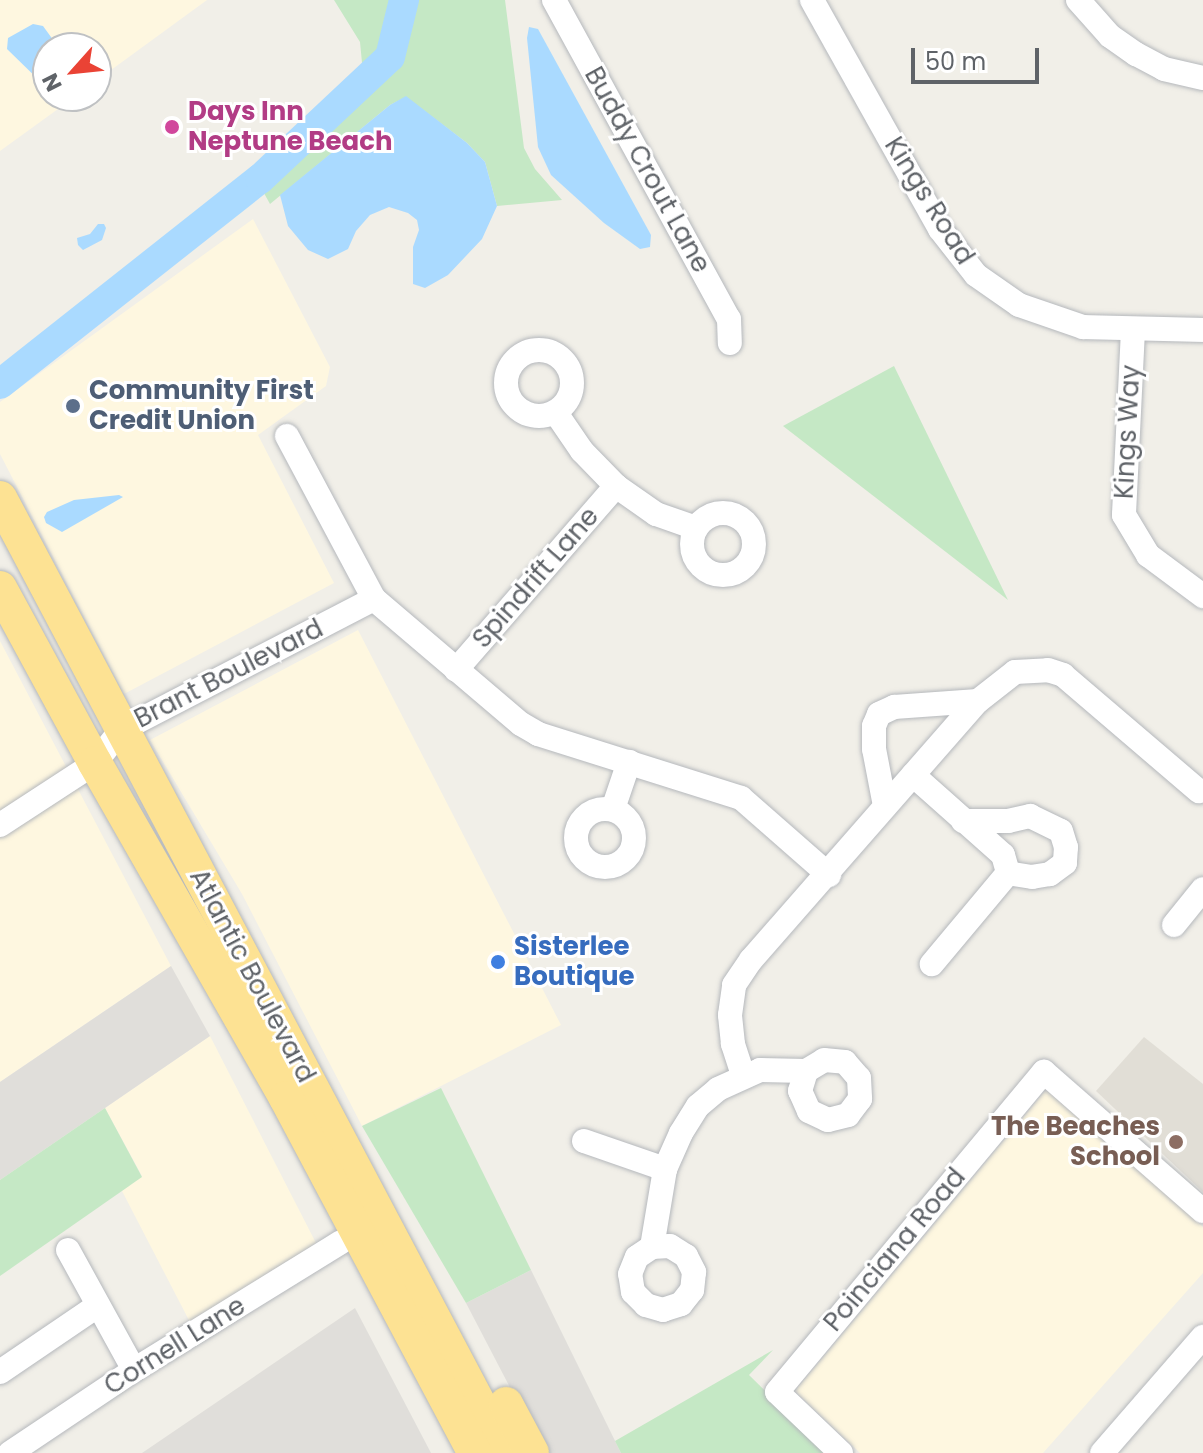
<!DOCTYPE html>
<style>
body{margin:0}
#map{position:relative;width:1203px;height:1453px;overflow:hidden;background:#f1efe8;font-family:Poppins,sans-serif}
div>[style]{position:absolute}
.commercial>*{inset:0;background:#fef7e0}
.industrial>*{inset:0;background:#e0deda}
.education>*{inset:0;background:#e1ded6}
.green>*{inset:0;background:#c5e8c5}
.water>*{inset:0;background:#aadaff}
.river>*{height:30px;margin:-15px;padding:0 15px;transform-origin:15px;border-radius:15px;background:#aadaff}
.roads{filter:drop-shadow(0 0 2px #b5b8bc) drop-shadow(0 0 2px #b5b8bc)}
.minor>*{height:24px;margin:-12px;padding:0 12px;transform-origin:12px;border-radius:12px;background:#fff}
.minor>.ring{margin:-12px;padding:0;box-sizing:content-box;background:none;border:24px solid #fff;border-radius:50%}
.highway>*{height:34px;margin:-17px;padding:0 17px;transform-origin:17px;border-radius:17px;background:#fde293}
.dots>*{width:22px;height:22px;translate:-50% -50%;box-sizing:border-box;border:4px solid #fff;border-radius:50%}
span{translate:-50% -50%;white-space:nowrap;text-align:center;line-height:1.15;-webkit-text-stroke:6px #fff;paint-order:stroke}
.hotel-label{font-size:26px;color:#b23c85;font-weight:700}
.left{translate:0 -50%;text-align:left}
.street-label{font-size:26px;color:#5f6368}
.service-label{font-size:26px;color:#4e5e75;font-weight:700}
.shop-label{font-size:26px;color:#366cbe;font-weight:700}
.education-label{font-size:26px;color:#785e54;font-weight:700}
.right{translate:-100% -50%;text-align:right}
.north{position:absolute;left:32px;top:32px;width:80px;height:80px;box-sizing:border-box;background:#fff;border:2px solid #bfc1c3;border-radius:50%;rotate:243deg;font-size:22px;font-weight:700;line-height:32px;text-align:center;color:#5f6368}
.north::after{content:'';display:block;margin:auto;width:28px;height:36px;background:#ea4335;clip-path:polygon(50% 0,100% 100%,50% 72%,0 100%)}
.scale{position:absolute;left:911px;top:48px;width:128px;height:36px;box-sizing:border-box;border:4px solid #5f6368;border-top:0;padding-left:10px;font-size:24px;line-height:28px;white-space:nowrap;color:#5f6368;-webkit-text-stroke:6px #fff;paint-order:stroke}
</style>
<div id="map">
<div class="commercial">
<i style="clip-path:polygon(0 0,207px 0,96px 81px,96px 48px,48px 48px,48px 96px,76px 96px,0 151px)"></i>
<i style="clip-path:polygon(253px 219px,330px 367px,326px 386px,258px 435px,334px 583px,124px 694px,0 454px,0 402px)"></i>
<i style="clip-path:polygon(358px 630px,561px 1025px,362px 1126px,242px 894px,150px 740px)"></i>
<i style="clip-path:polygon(0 641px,171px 966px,0 1082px)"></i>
<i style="clip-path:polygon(210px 1036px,316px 1243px,193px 1328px,122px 1191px,142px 1176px,105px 1108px)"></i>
<i style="clip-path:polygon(1046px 1090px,1203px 1227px,1203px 1273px,1043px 1453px,860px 1453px,795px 1391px)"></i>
</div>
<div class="industrial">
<i style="clip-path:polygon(171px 966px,210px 1036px,0 1180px,0 1082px)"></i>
<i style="clip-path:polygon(531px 1270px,621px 1453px,544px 1453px,466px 1303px)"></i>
<i style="clip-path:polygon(355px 1308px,431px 1453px,142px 1453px)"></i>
</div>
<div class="education">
<i style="clip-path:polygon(1144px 1037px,1203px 1084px,1203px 1192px,1096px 1091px)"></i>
</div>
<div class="green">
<i style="clip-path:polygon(334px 0,505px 0,524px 148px,535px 169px,562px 200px,497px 206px,485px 162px,467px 143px,406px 97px,390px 105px,270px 204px,254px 175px,363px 73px,360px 42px)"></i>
<i style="clip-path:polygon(894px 366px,1008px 600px,783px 426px)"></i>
<i style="clip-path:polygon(441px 1088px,531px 1270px,466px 1303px,362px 1126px)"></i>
<i style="clip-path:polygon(105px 1108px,142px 1177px,0 1276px,0 1180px)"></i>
<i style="clip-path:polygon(773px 1350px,749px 1375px,828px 1453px,621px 1453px,615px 1441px)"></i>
</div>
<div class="water">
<i style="clip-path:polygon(33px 24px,43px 26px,59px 48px,48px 48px,48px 89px,7px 49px,8px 38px)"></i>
<i style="clip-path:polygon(529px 27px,538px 29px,651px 235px,650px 247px,640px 249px,604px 223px,551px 175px,538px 147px,527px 38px)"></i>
<i style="clip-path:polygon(406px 96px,467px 143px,485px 162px,497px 206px,482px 239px,448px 275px,425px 288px,413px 284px,413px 247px,419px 230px,417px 220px,408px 213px,389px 207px,370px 215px,356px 231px,348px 249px,328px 259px,308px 250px,288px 226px,280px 195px,390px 105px)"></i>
<i style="clip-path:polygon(98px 224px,104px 224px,106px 228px,102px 240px,83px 250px,78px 245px,77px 238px,90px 234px)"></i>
<i style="clip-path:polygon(119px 495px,123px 497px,62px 532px,46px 523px,44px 517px,47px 512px,74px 500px)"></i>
</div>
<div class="river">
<i style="left:0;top:384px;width:331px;rotate:-38.3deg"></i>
<i style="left:260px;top:179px;width:178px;rotate:-43.2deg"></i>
<i style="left:390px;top:57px;width:59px;rotate:-76.2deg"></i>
</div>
<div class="roads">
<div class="minor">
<i style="left:554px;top:0;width:364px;rotate:61.3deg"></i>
<i style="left:729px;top:319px;width:24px;rotate:88deg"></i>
<i style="left:812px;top:0;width:262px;rotate:60.8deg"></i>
<i style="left:940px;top:229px;width:58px;rotate:52deg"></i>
<i style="left:976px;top:275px;width:52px;rotate:34.9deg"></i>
<i style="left:1019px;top:305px;width:68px;rotate:19deg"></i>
<i style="left:1083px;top:327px;width:120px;rotate:1.4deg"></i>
<i style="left:1078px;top:0;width:48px;rotate:48.4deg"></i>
<i style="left:1110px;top:36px;width:32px;rotate:35deg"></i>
<i style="left:1136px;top:54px;width:32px;rotate:28deg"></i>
<i style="left:1164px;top:69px;width:40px;rotate:13deg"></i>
<i style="left:1133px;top:330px;width:185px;rotate:92.8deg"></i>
<i style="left:1124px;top:515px;width:47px;rotate:59deg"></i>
<i style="left:1148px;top:555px;width:69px;rotate:36.7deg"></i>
<i class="ring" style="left:506px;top:350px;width:42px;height:42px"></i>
<i style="left:556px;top:413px;width:46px;rotate:55.6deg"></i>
<i style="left:582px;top:451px;width:49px;rotate:45.8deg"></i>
<i style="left:616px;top:486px;width:49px;rotate:35deg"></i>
<i style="left:656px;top:514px;width:42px;rotate:19.3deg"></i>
<i style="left:287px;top:436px;width:185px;rotate:61.9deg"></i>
<i style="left:374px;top:599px;width:193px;rotate:40.4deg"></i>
<i style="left:521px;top:724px;width:20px;rotate:30deg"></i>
<i style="left:538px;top:734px;width:213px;rotate:17.5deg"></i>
<i style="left:741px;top:798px;width:117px;rotate:41.2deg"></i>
<i class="ring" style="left:692px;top:513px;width:38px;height:38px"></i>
<i style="left:456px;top:670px;width:244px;rotate:-49deg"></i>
<i style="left:913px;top:775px;width:120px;rotate:41.6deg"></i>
<i style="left:1003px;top:855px;width:19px;rotate:74deg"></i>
<i style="left:1008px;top:873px;width:119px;rotate:129.9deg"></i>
<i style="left:885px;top:806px;width:58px;rotate:-100.9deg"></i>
<i style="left:874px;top:749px;width:23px;rotate:-90deg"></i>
<i style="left:874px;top:726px;width:13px;rotate:-67deg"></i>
<i style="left:879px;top:714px;width:17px;rotate:-25deg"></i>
<i style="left:894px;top:707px;width:84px;rotate:-4.1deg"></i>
<i style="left:613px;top:809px;width:50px;rotate:-71.2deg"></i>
<i class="ring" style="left:576px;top:809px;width:34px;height:34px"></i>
<i style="left:963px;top:821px;width:45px"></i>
<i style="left:1008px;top:821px;width:23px;rotate:-13deg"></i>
<i style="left:1030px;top:816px;width:34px;rotate:26deg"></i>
<i style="left:1061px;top:831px;width:17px;rotate:73deg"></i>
<i style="left:1066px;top:847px;width:16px;rotate:94deg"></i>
<i style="left:1065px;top:863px;width:19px;rotate:144deg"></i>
<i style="left:1050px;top:874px;width:18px;rotate:171deg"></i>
<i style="left:1032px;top:877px;width:24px;rotate:-171deg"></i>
<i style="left:0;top:825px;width:113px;rotate:-33.1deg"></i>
<i style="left:95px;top:763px;width:42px;rotate:-51.8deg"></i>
<i style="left:121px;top:730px;width:285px;rotate:-27.4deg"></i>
<i style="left:1174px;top:925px;width:46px;rotate:-51.1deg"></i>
<i style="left:743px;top:1075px;width:33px;rotate:-108deg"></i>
<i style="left:733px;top:1044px;width:29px;rotate:-96deg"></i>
<i style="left:730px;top:1015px;width:30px;rotate:-82deg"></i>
<i style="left:734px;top:985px;width:30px;rotate:-56deg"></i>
<i style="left:751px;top:960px;width:344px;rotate:-48.8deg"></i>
<i style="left:978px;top:701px;width:47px;rotate:-38.1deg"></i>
<i style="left:1015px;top:672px;width:33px;rotate:-3deg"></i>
<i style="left:1048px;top:670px;width:16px;rotate:18deg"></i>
<i style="left:1063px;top:675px;width:179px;rotate:40.5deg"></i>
<i style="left:584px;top:1141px;width:86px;rotate:19.1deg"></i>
<i style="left:652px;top:1247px;width:18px;rotate:-3deg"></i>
<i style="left:670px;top:1246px;width:19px;rotate:32deg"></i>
<i style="left:686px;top:1256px;width:18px;rotate:63deg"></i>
<i style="left:694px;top:1272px;width:18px;rotate:96deg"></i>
<i style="left:692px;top:1290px;width:18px;rotate:128deg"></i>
<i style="left:681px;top:1304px;width:19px;rotate:162deg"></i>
<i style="left:663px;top:1310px;width:18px;rotate:-164deg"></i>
<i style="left:646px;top:1305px;width:18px;rotate:-135deg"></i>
<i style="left:633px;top:1292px;width:18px;rotate:-99deg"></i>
<i style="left:630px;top:1274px;width:18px;rotate:-68deg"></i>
<i style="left:637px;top:1257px;width:18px;rotate:-34deg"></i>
<i style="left:652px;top:1247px;width:79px;rotate:-80.5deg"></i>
<i style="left:665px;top:1169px;width:39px;rotate:-66deg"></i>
<i style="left:681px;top:1133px;width:32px;rotate:-58deg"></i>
<i style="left:698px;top:1106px;width:26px;rotate:-40deg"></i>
<i style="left:718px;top:1089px;width:46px;rotate:-24.3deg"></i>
<i style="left:760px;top:1070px;width:46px;rotate:1.2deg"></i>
<i style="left:806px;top:1071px;width:21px;rotate:-31deg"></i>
<i style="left:824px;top:1060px;width:21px;rotate:5deg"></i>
<i style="left:845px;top:1062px;width:21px;rotate:49deg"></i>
<i style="left:859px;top:1078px;width:21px;rotate:87deg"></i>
<i style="left:860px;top:1099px;width:20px;rotate:127deg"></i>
<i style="left:848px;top:1115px;width:21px;rotate:166deg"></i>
<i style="left:828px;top:1120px;width:21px;rotate:-155deg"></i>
<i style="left:809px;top:1111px;width:22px;rotate:-114deg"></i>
<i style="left:800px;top:1091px;width:21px;rotate:-73deg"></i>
<i style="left:68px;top:1250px;width:137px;rotate:61.2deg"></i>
<i style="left:0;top:1372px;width:117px;rotate:-34.2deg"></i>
<i style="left:10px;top:1453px;width:149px;rotate:-33.8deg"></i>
<i style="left:134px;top:1370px;width:243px;rotate:-31.7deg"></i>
<i style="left:841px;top:1453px;width:88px;rotate:-136.4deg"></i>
<i style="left:777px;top:1392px;width:417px;rotate:-50.2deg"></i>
<i style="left:1044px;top:1072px;width:211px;rotate:41.2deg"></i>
<i style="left:1102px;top:1453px;width:154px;rotate:-49deg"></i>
</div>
<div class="highway">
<i style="left:0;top:498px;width:1080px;rotate:62.13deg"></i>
<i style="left:0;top:588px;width:199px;rotate:61.5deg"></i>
<i style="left:95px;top:763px;width:386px;rotate:60.3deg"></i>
<i style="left:286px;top:1098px;width:402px;rotate:62deg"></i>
<i style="left:506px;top:1404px;width:55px;rotate:62deg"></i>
</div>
</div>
<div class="dots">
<i style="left:172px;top:127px;background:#d1479c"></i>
<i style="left:73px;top:406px;background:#5c6f8a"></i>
<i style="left:498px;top:962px;background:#3f7fe0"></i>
<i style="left:1176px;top:1142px;background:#8d6e63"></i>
</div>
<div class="hotel-label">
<span class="left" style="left:188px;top:127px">Days Inn<br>Neptune Beach</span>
</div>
<div class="street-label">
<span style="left:647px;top:170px;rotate:61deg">Buddy Crout Lane</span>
<span style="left:929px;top:201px;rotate:58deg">Kings Road</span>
<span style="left:1128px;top:432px;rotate:-87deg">Kings Way</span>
<span style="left:536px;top:578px;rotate:-49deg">Spindrift Lane</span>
<span style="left:229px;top:674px;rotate:-27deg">Brant Boulevard</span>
<span style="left:252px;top:976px;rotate:62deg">Atlantic Boulevard</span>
<span style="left:895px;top:1250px;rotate:-50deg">Poinciana Road</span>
<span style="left:175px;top:1346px;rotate:-32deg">Cornell Lane</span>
</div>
<div class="service-label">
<span class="left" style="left:89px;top:406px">Community First<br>Credit Union</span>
</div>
<div class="shop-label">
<span class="left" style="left:514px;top:962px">Sisterlee<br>Boutique</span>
</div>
<div class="education-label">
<span class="right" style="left:1160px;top:1142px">The Beaches<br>School</span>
</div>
<div class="north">N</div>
<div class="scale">50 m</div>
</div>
